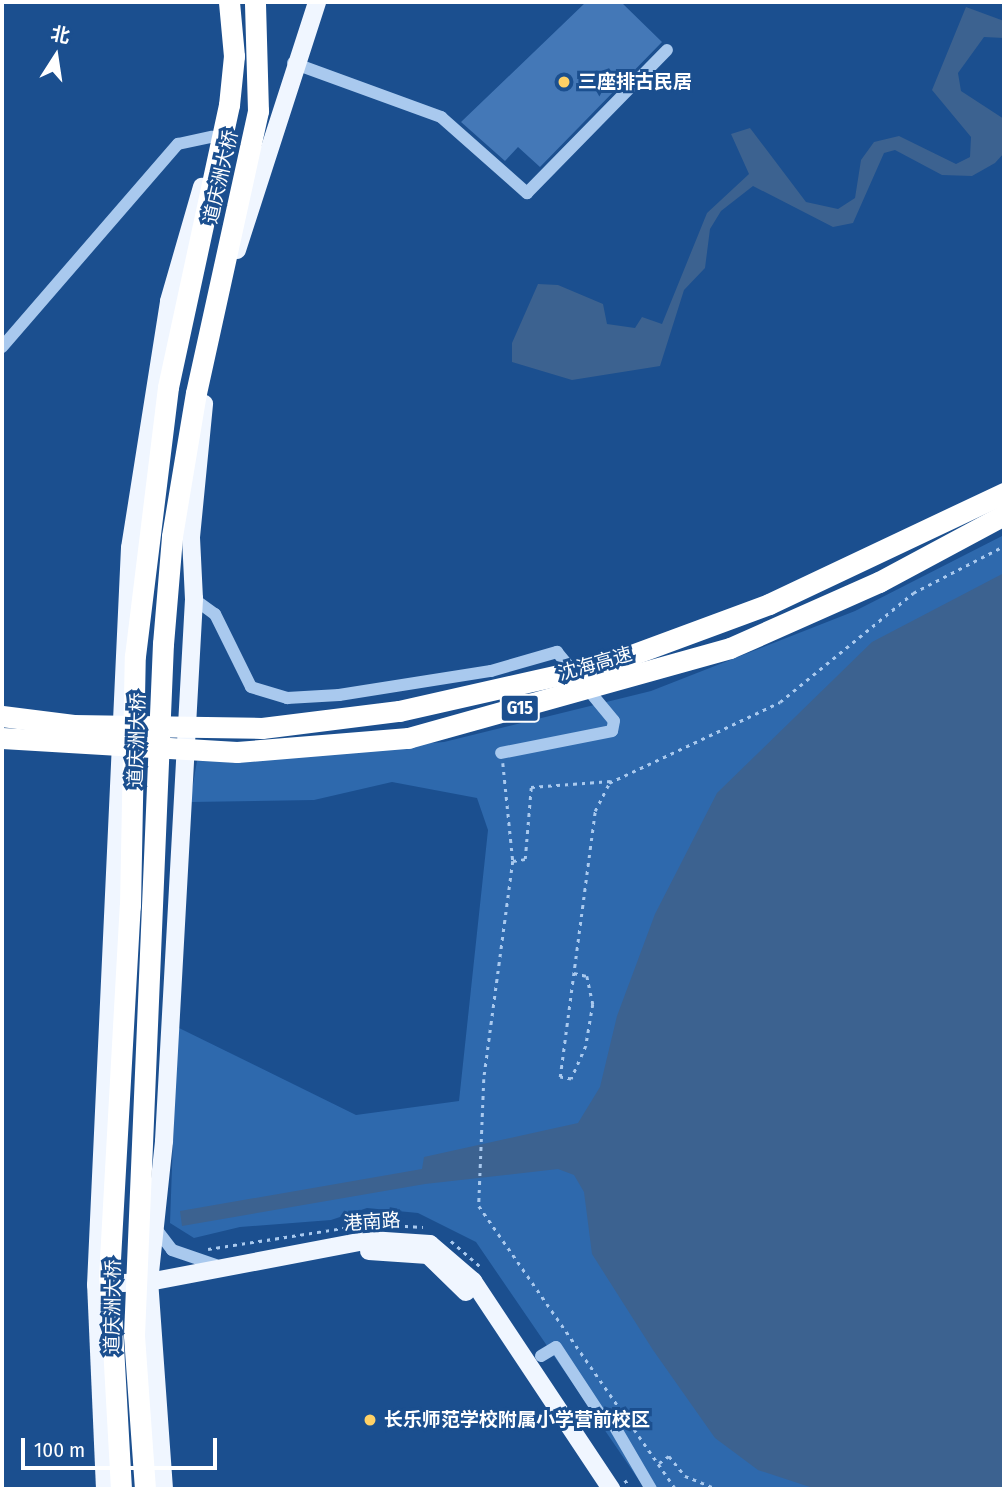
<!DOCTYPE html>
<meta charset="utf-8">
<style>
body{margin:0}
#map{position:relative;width:1006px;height:1491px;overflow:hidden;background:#1b4f8f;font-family:"Fira Sans Condensed","Noto Sans SC",sans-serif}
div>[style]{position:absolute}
.green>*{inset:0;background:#2e69ad}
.water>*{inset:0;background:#3c6290}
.building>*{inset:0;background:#4478b7}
.path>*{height:2.5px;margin-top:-1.25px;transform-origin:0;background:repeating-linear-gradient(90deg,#a9c9ee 0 3.5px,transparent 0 8.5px)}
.minor>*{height:12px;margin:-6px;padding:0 6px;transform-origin:6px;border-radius:6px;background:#a9c9ee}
.major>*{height:18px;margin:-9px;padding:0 9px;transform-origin:9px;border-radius:9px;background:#f0f6ff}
.highway>*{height:21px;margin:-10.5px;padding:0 10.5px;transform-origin:10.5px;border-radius:10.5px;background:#fff}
.dots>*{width:19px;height:19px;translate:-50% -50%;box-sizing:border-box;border:4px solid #1b4f8f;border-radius:50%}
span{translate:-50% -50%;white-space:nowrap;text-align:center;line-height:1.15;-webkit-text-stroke:6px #1b4f8f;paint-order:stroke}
.shield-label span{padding:2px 5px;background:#1b4f8f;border:2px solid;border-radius:5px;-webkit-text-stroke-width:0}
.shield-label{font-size:18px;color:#fff;font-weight:700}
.poi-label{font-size:19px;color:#fff;font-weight:700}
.left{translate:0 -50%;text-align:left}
.street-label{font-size:19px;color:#fff}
.frame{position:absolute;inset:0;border:4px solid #fff;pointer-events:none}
.north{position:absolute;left:21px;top:21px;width:70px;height:70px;-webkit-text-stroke:5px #1b4f8f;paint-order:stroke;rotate:12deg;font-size:19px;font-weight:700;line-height:28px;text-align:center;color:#fff}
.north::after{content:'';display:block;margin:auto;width:24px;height:32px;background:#fff;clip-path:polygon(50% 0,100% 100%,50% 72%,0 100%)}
.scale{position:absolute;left:21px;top:1438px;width:196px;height:32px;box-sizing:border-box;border:4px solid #fff;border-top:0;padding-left:9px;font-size:21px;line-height:24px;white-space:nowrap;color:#fff;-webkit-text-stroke:5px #1b4f8f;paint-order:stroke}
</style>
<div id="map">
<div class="green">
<i style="clip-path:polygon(1004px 535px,1004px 592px,845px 1489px,645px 1489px,476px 1242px,418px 1213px,367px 1208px,331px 1220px,240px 1227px,194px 1238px,170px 1223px,177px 1027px,356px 1115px,459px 1101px,488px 830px,477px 798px,392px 782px,314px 800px,190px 802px,197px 761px,444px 742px,651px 691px,855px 611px)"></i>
</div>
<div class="water">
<i style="clip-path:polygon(966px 7px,1004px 21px,1004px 38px,984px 37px,958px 73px,961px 91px,1004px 119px,1004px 153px,995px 163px,972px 176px,942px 175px,895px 150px,884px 153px,853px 223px,833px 227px,753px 186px,721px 211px,710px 229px,705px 268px,684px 290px,660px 366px,572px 380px,512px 362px,512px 343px,538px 284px,558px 285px,603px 304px,607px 324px,635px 328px,642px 317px,662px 324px,707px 213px,749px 174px,731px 134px,750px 128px,806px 202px,838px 209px,855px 198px,861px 160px,874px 142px,899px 136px,956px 164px,970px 157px,971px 137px,932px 90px)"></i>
<i style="clip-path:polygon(1004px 573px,1004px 1489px,816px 1489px,758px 1470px,715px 1438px,653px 1350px,592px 1254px,584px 1192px,574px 1175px,558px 1169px,425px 1184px,182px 1226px,180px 1211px,422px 1169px,424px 1157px,578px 1123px,600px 1087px,617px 1016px,655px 914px,717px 793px,872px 642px)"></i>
</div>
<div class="building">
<i style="clip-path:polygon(586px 2px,621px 2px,662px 42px,540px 167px,518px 147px,505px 161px,461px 122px)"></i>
</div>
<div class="path">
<i style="left:503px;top:763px;width:99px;rotate:84.2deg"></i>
<i style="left:513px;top:861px;width:220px;rotate:97.6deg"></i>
<i style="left:484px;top:1079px;width:127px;rotate:92.3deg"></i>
<i style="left:479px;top:1206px;width:345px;rotate:55.2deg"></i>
<i style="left:513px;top:861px;width:12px;rotate:-9deg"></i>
<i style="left:525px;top:859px;width:72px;rotate:-85.2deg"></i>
<i style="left:531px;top:787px;width:80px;rotate:-4.3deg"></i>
<i style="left:574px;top:973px;width:13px;rotate:13deg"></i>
<i style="left:587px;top:976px;width:29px;rotate:78deg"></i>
<i style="left:593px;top:1004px;width:43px;rotate:99.5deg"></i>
<i style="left:586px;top:1046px;width:36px;rotate:114deg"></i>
<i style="left:571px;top:1079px;width:11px;rotate:-170deg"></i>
<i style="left:560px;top:1077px;width:268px;rotate:-82.5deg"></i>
<i style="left:595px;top:811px;width:31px;rotate:-63deg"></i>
<i style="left:609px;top:783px;width:189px;rotate:-25.3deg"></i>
<i style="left:780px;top:702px;width:172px;rotate:-39.3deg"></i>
<i style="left:913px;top:593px;width:102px;rotate:-27.3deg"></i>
<i style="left:371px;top:1224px;width:52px;rotate:3.3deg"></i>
<i style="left:451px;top:1241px;width:38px;rotate:41deg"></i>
<i style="left:208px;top:1249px;width:138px;rotate:-8.8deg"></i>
<i style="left:659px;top:1463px;width:12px;rotate:-35deg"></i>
<i style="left:669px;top:1456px;width:26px;rotate:51deg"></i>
<i style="left:685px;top:1476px;width:35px;rotate:22deg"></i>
<i style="left:625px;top:1480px;width:11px;rotate:56deg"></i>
</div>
<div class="minor">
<i style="left:293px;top:63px;width:158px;rotate:20deg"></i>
<i style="left:441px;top:117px;width:115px;rotate:41.5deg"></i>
<i style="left:527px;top:193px;width:200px;rotate:-45.6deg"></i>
<i style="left:2px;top:347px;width:269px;rotate:-49.1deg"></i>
<i style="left:178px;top:144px;width:35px;rotate:-12deg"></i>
<i style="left:194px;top:599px;width:26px;rotate:36deg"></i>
<i style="left:215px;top:614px;width:81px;rotate:63.7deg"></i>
<i style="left:251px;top:687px;width:38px;rotate:17deg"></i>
<i style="left:287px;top:698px;width:52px;rotate:-3.3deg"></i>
<i style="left:339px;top:695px;width:154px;rotate:-9deg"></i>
<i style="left:491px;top:671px;width:69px;rotate:-16.1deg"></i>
<i style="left:557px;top:652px;width:89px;rotate:50.4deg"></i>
<i style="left:614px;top:721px;width:10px;rotate:101deg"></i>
<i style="left:612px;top:731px;width:113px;rotate:168.8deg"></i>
<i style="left:157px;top:1230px;width:25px;rotate:53deg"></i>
<i style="left:172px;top:1250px;width:46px;rotate:18.8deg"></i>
<i style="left:541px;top:1356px;width:17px;rotate:-31deg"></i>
<i style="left:556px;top:1347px;width:87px;rotate:56.7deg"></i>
<i style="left:604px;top:1420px;width:6px;rotate:-31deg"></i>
<i style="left:609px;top:1417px;width:83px;rotate:59.7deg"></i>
</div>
<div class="major">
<i style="left:237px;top:250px;width:261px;rotate:-72.1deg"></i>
<i style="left:369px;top:1251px;width:59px;rotate:3.9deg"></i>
<i style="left:428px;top:1255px;width:53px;rotate:44.2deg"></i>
<i style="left:98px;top:1284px;width:51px;rotate:-2.2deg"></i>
<i style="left:149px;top:1282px;width:225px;rotate:-10.8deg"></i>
<i style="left:370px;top:1240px;width:60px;rotate:3.8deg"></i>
<i style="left:430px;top:1244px;width:57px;rotate:40.7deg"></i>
<i style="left:473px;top:1281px;width:250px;rotate:56.4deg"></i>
<i style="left:105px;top:1489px;width:204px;rotate:-92.5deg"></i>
<i style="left:96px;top:1285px;width:738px;rotate:-87.36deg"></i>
<i style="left:130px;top:548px;width:250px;rotate:-81deg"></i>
<i style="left:169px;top:301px;width:119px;rotate:-73.9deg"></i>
<i style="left:164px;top:1489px;width:208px;rotate:-94.1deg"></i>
<i style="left:149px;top:1282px;width:142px;rotate:-83.9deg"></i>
<i style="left:164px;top:1141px;width:543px;rotate:-86.83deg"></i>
<i style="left:194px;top:599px;width:62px;rotate:-92.8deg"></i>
<i style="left:191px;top:537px;width:134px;rotate:-84.4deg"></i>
</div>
<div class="highway">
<i style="left:2px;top:716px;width:72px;rotate:7.2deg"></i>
<i style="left:73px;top:725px;width:189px;rotate:0.9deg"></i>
<i style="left:262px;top:728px;width:138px;rotate:-7.1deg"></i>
<i style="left:399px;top:711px;width:213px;rotate:-12.7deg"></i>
<i style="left:607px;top:664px;width:173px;rotate:-20.3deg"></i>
<i style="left:769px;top:604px;width:260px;rotate:-25.3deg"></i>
<i style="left:2px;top:738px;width:235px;rotate:3.4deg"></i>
<i style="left:237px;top:752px;width:172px;rotate:-4.7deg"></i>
<i style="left:408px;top:738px;width:334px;rotate:-15.6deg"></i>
<i style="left:730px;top:648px;width:163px;rotate:-23.9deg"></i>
<i style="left:879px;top:582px;width:142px;rotate:-28.2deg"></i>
<i style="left:121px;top:1489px;width:212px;rotate:-93.2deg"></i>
<i style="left:109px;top:1277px;width:372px;rotate:-86.8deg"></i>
<i style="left:130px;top:906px;width:250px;rotate:-88.9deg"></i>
<i style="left:135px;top:656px;width:271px;rotate:-83deg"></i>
<i style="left:168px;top:387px;width:289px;rotate:-77.8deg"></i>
<i style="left:229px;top:105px;width:49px;rotate:-84.2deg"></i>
<i style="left:234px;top:56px;width:54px;rotate:-95.3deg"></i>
<i style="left:145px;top:1489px;width:154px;rotate:-94.1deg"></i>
<i style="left:134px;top:1335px;width:692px;rotate:-87.6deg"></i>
<i style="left:163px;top:644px;width:108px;rotate:-85.2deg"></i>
<i style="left:172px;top:536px;width:145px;rotate:-80.5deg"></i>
<i style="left:196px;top:393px;width:289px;rotate:-77.6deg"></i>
<i style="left:258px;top:111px;width:109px;rotate:-91.6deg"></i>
</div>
<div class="dots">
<i style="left:564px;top:82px;background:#ffd166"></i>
<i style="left:370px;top:1420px;background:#ffd166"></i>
</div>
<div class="shield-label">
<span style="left:520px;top:708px">G15</span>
</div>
<div class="poi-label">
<span class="left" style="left:578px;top:82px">三座排古民居</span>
<span class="left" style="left:384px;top:1420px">长乐师范学校附属小学营前校区</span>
</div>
<div class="street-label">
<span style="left:221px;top:177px;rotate:-77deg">道庆洲大桥</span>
<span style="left:595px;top:664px;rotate:-16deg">沈海高速</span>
<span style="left:137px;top:740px;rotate:-88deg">道庆洲大桥</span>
<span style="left:372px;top:1222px;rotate:-4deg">港南路</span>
<span style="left:113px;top:1307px;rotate:-89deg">道庆洲大桥</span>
</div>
<div class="frame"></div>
<div class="north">北</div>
<div class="scale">100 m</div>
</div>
